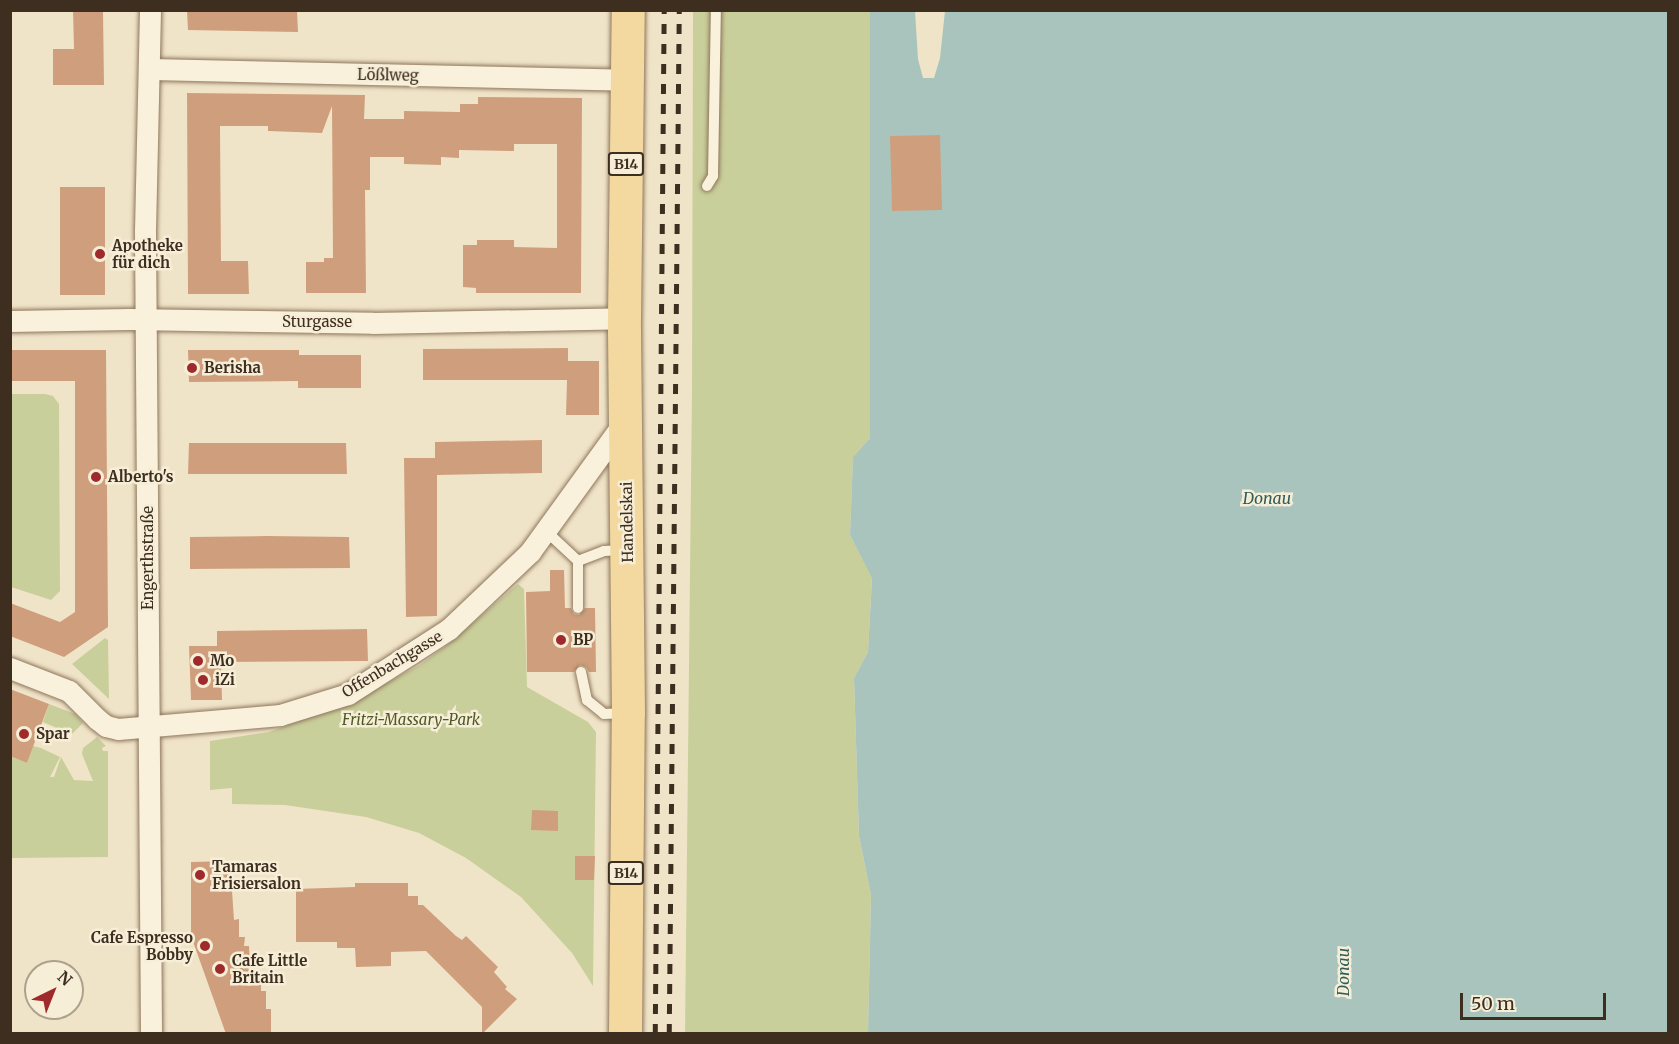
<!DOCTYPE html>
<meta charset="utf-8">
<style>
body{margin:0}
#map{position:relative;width:1679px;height:1044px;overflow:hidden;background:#f0e4c8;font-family:Merriweather,serif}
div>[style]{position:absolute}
.green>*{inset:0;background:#c9cf9b}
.water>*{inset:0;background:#a9c4bc}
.pier>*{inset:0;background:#f0e4c8}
.building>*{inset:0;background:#cf9f7d}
.roads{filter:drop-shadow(0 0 2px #8d765c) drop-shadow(0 0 2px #8d765c)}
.service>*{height:10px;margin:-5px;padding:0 5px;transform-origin:5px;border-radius:5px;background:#faf1dc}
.minor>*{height:21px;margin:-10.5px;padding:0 10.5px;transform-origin:10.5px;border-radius:10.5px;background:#faf1dc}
.primary>*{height:33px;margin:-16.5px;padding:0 16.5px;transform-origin:16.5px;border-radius:16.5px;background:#f3d9a0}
.rail>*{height:4.5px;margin-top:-2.25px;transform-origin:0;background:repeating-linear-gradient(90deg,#3d2e20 0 10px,transparent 0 20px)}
.dots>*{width:16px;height:16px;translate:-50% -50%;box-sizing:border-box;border:3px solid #f7eed8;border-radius:50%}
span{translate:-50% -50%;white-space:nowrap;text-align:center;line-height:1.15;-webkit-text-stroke:5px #f7eed8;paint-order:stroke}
.shield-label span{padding:2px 4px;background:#f7eed8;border:2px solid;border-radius:4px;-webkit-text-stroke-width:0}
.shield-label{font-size:14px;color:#3d2e20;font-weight:700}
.street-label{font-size:15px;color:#3d2e20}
.poi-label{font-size:15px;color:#3d2e20;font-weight:700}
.left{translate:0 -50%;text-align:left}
.right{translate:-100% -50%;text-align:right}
.park-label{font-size:15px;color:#4d5a26;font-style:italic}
.water-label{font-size:16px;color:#2f5d5a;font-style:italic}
.frame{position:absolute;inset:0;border:12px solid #3d2e20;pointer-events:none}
.north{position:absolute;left:24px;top:960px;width:60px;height:60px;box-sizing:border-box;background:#f7eed8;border:2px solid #ada18e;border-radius:50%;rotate:43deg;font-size:16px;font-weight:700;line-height:24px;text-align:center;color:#3d2e20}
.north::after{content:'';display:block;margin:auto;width:21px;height:27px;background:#9e2a2b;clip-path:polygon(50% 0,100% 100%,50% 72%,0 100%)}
.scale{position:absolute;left:1460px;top:993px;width:146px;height:27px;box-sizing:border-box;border:3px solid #3d2e20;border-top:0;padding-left:8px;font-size:18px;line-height:21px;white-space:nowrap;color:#3d2e20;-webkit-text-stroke:4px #f7eed8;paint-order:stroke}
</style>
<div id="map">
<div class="green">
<i style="clip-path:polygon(693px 11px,870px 11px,870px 438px,853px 457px,850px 535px,872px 577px,868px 652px,854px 678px,859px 836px,871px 895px,868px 1033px,685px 1034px,692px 389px)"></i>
<i style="clip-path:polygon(11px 394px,45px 394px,53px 396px,59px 404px,60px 591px,51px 600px,11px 587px)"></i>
<i style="clip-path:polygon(518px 584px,524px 589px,527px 687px,588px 722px,596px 732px,593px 986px,572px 953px,521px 897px,466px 858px,419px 833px,366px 817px,285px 805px,232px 804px,232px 788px,210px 790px,210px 741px,269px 732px,351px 702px,420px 665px,446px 646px)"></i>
<i style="clip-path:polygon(105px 638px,108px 640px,109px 699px,72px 664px)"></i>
<i style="clip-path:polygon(49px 704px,75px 714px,83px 723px,71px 735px,60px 738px,64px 731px,43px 722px)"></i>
<i style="clip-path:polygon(97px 737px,106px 746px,102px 748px,103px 751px,108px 751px,108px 857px,11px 858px,10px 756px,27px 763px,33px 746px,41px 748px,60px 757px,50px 777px,54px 777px,61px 757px,74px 780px,93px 781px,82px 754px,83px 748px)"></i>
</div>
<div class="water">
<i style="clip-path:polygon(870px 11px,1668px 11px,1668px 1033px,868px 1033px,871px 895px,859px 836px,854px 678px,868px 652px,872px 578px,850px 535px,853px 457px,870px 438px)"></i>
</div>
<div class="pier">
<i style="clip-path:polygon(915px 11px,945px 11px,940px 58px,934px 78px,923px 78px,918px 59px)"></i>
</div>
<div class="building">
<i style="clip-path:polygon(73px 10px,103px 10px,104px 85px,53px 85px,53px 49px,74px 49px)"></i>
<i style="clip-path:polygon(187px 10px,297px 10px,298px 32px,188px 30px)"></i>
<i style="clip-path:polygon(187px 93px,365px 95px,364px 119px,404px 119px,404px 111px,460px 112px,460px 104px,478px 104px,478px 97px,582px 98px,581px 293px,476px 293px,476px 288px,463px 287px,463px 245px,477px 245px,477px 240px,514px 240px,514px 247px,557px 248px,557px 144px,514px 144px,514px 151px,459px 150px,459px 158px,441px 157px,441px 165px,404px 164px,404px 157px,370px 157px,370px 190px,365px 190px,366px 293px,306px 293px,306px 262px,324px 262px,324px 258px,333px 258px,332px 106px,322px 133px,268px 131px,268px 126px,220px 126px,221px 261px,248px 261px,249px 294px,188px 294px)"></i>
<i style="clip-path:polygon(940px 135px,942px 210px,892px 211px,890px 136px)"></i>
<i style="clip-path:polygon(60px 187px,105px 187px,105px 295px,60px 295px)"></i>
<i style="clip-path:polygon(568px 348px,568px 361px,599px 361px,599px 415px,566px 415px,567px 380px,423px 380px,423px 349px)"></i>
<i style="clip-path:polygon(10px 350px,106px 350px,108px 627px,64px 657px,10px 636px,10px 603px,60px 622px,75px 612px,75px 381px,10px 381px)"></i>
<i style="clip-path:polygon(188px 350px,299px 350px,299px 355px,361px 355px,361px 388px,298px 388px,298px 381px,189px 382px)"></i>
<i style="clip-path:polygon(542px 440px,542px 473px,437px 475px,437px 616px,406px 617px,404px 458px,435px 458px,435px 442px)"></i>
<i style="clip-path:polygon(189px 443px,346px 443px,347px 474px,188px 474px)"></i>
<i style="clip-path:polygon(267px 536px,349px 537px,350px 568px,190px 569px,190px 537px)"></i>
<i style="clip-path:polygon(550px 570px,564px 570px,565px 608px,571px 608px,574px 614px,579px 615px,585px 608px,595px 608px,596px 672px,589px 672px,586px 667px,580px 665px,574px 672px,527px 672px,526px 592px,550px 591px)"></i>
<i style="clip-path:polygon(367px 629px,368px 661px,221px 662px,222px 700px,191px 700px,189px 646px,217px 646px,217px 631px)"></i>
<i style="clip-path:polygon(10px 689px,49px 704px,27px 763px,10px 756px)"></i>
<i style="clip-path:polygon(532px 810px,558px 811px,558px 831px,531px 830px)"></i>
<i style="clip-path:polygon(575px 856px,595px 856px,594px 880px,575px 880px)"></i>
<i style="clip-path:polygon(230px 861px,234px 920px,239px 919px,239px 937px,245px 937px,244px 946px,249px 946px,250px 965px,255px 965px,255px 982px,261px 982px,261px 991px,266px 991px,266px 1009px,271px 1009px,271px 1034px,226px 1034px,191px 936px,191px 862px)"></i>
<i style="clip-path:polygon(355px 883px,408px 883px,408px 896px,418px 896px,418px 905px,423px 905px,456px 936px,462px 940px,466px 936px,498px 967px,494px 972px,507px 987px,505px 989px,517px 999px,482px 1034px,482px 1007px,426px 951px,391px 952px,391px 966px,356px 967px,355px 948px,337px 948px,337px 942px,296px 942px,296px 889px,355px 887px)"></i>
</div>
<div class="roads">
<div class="service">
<i style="left:707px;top:186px;width:12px;rotate:-59deg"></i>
<i style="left:713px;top:176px;width:166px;rotate:-89deg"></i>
<i style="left:547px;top:532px;width:42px;rotate:43.1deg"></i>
<i style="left:578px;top:561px;width:47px;rotate:90deg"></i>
<i style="left:578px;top:561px;width:28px;rotate:-21deg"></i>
<i style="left:604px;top:551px;width:20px;rotate:-3deg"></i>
<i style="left:581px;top:672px;width:29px;rotate:78deg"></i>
<i style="left:587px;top:700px;width:22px;rotate:39deg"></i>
<i style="left:604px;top:714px;width:21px;rotate:-3deg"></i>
</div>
<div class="minor">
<i style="left:150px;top:10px;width:222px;rotate:91.3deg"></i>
<i style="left:145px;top:232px;width:802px;rotate:89.57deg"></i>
<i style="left:150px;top:69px;width:477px;rotate:1.3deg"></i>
<i style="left:10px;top:321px;width:119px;rotate:-1deg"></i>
<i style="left:129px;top:319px;width:244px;rotate:0.9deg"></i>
<i style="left:373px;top:323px;width:251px;rotate:-1.1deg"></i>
<i style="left:10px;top:668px;width:63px;rotate:21.3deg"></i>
<i style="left:69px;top:691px;width:40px;rotate:45deg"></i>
<i style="left:97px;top:719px;width:11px;rotate:38deg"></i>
<i style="left:106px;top:726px;width:12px;rotate:14deg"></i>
<i style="left:118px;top:729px;width:163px;rotate:-4.9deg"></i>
<i style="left:280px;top:715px;width:71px;rotate:-17.2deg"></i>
<i style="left:348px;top:694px;width:120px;rotate:-32.8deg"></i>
<i style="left:449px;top:629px;width:112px;rotate:-43.5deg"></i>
<i style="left:530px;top:552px;width:160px;rotate:-54.1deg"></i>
</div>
<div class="primary">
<i style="left:625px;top:1034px;width:321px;rotate:-89.5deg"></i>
<i style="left:628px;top:713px;width:395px;rotate:-90.6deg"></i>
<i style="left:624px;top:318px;width:308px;rotate:-89.3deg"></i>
</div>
</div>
<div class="rail">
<i style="left:655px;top:1034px;width:1024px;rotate:-89.5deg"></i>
<i style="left:669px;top:1034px;width:1024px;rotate:-89.44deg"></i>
</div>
<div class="dots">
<i style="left:100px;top:254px;background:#9e2a2b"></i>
<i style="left:192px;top:368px;background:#9e2a2b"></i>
<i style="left:96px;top:477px;background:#9e2a2b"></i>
<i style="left:561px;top:640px;background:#9e2a2b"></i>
<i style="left:198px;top:661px;background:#9e2a2b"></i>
<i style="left:203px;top:680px;background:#9e2a2b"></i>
<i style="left:24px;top:734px;background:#9e2a2b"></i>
<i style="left:200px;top:875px;background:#9e2a2b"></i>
<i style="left:205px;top:946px;background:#9e2a2b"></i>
<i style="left:220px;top:969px;background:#9e2a2b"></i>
</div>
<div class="shield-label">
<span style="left:626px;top:164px">B14</span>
<span style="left:626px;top:873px">B14</span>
</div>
<div class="street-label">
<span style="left:388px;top:75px;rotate:1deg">Lößlweg</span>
<span style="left:317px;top:322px">Sturgasse</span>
<span style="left:627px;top:522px;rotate:-91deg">Handelskai</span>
<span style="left:148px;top:558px;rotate:-90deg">Engerthstraße</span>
<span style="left:392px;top:664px;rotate:-31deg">Offenbachgasse</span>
</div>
<div class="poi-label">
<span class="left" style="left:112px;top:254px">Apotheke<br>für dich</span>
<span class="left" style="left:204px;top:368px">Berisha</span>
<span class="left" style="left:108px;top:477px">Alberto's</span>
<span class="left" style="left:573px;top:640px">BP</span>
<span class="left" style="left:210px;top:661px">Mo</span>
<span class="left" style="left:215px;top:680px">iZi</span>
<span class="left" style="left:36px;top:734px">Spar</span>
<span class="left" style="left:212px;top:875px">Tamaras<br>Frisiersalon</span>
<span class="right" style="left:193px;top:946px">Cafe Espresso<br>Bobby</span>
<span class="left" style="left:232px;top:969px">Cafe Little<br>Britain</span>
</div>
<div class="park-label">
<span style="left:411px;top:720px">Fritzi-Massary-Park</span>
</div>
<div class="water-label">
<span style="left:1267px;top:498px">Donau</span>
<span style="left:1343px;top:972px;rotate:-90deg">Donau</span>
</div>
<div class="frame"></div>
<div class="north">N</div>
<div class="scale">50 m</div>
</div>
